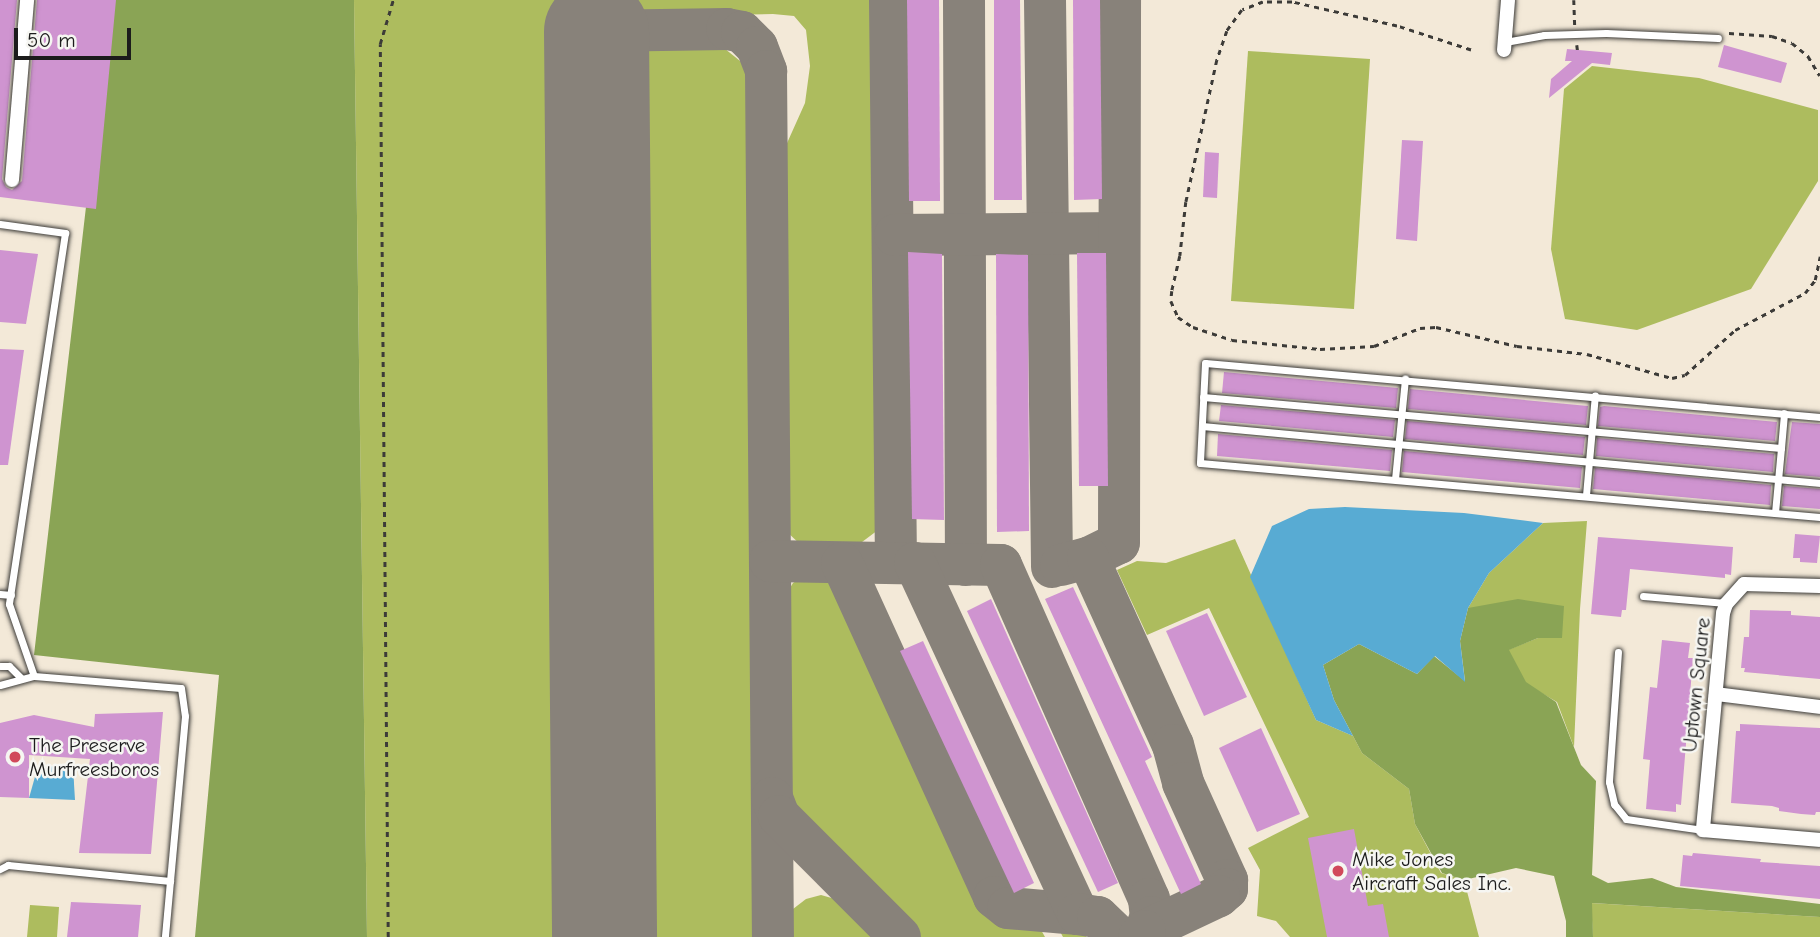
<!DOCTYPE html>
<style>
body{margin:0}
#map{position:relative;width:1820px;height:937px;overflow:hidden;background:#f3e9d8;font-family:"Comic Neue",sans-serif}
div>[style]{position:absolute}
.green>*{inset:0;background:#adbc5e}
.forest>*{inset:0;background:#8aa455}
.water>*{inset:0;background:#58abd3}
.taxiway>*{height:42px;margin:-21px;padding:0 21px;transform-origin:21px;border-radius:21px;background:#88827a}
.runway>*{height:105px;margin:-52.5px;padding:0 52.5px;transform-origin:52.5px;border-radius:52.5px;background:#88827a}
.building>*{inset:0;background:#cf94d0}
.path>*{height:2.5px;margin-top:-1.25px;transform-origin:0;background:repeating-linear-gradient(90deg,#3c3b38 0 5px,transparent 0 10px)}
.roads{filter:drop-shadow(0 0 2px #3c3b38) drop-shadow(0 0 2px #3c3b38)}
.lane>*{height:7px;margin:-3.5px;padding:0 3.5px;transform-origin:3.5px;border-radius:3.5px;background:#fff}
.street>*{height:14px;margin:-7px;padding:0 7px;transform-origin:7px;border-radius:7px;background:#fff}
.dots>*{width:19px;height:19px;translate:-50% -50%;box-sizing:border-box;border:4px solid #f6f6f2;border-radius:50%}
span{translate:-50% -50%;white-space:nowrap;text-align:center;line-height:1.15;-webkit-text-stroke:5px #f6f6f2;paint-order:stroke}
.street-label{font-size:21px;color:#1c1c1c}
.poi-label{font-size:21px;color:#1c1c1c}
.left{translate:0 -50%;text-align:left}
.scale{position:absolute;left:14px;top:28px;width:117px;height:32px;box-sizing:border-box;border:4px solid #1c1c1c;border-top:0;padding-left:9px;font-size:21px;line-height:24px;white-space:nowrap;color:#1c1c1c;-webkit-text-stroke:5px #f6f6f2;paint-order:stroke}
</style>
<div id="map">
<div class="green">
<i style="clip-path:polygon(354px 0,874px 0,882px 527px,850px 551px,803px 547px,784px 529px,781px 511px,779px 161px,805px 103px,810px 66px,806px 30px,794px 16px,773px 14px,555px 18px,568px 937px,367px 937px)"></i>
<i style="clip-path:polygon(714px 40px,750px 69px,760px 937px,638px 937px,629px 66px,651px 44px)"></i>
<i style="clip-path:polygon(1248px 51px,1370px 59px,1354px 309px,1231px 301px)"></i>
<i style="clip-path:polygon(1592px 66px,1699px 78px,1818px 110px,1818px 181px,1751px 289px,1637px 330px,1565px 319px,1551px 249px,1564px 89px)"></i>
<i style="clip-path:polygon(1587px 521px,1580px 609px,1574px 747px,1557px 702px,1526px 684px,1508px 650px,1538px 638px,1561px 638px,1468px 608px,1489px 573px,1543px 523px)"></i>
<i style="clip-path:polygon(1235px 539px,1316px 720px,1353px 736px,1362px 753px,1409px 789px,1415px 824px,1441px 873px,1464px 880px,1479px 937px,1290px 937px,1276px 921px,1257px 916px,1260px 870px,1248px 848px,1309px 817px,1209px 608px,1147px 635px,1117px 570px,1137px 561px,1166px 563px)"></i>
<i style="clip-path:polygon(808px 574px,826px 579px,841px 592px,985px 912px,1036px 921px,1045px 937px,920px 937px,796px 815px,787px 798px,784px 778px,782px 601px,793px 583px)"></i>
<i style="clip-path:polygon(821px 895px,842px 901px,880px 937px,786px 937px,793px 909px,806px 899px)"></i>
<i style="clip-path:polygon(1591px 903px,1820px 917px,1820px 937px,1593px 937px)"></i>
<i style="clip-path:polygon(30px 905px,59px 907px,57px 937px,27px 937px)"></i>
<i style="clip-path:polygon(1056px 924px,1072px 924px,1087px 937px,1063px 937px)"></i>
</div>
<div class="forest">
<i style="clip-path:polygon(110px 0,354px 0,367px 937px,195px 937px,219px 675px,34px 655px)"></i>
<i style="clip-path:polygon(1518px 599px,1564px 606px,1562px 638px,1538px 638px,1509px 650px,1526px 682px,1556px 702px,1581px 765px,1596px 781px,1592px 875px,1608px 883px,1652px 878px,1676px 887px,1820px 904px,1820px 917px,1592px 903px,1593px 937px,1566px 937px,1566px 921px,1554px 876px,1516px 868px,1464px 880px,1442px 873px,1415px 824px,1409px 789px,1362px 753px,1334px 700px,1323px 665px,1359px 644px,1417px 674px,1434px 656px,1465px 681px,1460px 641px,1468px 608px)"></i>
</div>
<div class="water">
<i style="clip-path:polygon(1345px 507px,1464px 513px,1543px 523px,1489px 573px,1468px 608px,1460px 641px,1465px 682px,1435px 656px,1417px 674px,1359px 644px,1323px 665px,1334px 700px,1353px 736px,1316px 720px,1250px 577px,1272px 526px,1309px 509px)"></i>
<i style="clip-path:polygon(38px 766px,73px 767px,75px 800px,29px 798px)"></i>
</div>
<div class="taxiway">
<i style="left:890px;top:0;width:563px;rotate:89.39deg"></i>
<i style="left:964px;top:0;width:565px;rotate:89.8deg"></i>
<i style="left:1045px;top:0;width:567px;rotate:89.29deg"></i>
<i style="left:596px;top:31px;width:131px;rotate:-0.9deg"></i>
<i style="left:727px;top:29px;width:15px;rotate:11deg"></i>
<i style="left:742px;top:32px;width:21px;rotate:45deg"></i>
<i style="left:757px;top:47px;width:26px;rotate:69deg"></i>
<i style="left:766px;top:71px;width:866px;rotate:89.54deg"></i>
<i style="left:895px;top:235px;width:224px;rotate:-0.5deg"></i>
<i style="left:1088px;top:558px;width:34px;rotate:-26deg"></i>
<i style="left:1119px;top:543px;width:543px;rotate:-89.89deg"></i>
<i style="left:770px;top:561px;width:231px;rotate:1deg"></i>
<i style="left:1001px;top:565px;width:365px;rotate:66.1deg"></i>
<i style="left:1149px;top:899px;width:18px;rotate:84deg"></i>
<i style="left:1151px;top:917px;width:15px;rotate:113deg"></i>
<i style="left:842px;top:563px;width:367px;rotate:65.5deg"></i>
<i style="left:994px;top:897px;width:18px;rotate:38deg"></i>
<i style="left:1008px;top:908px;width:70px;rotate:4.9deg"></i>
<i style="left:915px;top:563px;width:387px;rotate:65.1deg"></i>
<i style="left:1078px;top:914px;width:20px;rotate:9deg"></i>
<i style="left:1098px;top:917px;width:29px;rotate:44deg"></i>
<i style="left:1061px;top:565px;width:28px;rotate:-15deg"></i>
<i style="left:1088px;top:558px;width:205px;rotate:65.6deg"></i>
<i style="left:1173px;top:745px;width:39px;rotate:75deg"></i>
<i style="left:1183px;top:783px;width:107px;rotate:65.6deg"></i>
<i style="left:1227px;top:880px;width:9px;rotate:90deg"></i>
<i style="left:1227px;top:889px;width:11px;rotate:139deg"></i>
<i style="left:1219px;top:896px;width:82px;rotate:154.7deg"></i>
<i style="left:1145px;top:931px;width:8px;rotate:135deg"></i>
<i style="left:772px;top:798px;width:19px;rotate:69deg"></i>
<i style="left:779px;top:816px;width:171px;rotate:45deg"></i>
</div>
<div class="runway">
<i style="left:596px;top:31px;width:906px;rotate:89.49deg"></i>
</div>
<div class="building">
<i style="clip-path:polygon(0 0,17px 0,2px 179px,6px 187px,12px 190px,22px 181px,37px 0,116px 0,96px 209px,0 197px)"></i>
<i style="clip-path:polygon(907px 0,939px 0,940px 201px,909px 201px)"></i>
<i style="clip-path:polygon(994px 0,1020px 0,1022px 200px,994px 200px)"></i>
<i style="clip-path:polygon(1073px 0,1100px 0,1102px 199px,1074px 200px)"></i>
<i style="clip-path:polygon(1724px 45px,1787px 63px,1781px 83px,1718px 67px)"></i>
<i style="clip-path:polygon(1567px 49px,1612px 53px,1610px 65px,1592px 63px,1549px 98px,1551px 79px,1572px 61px,1565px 61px)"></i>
<i style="clip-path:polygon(1402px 140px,1423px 141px,1417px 241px,1396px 239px)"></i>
<i style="clip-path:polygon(1205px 152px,1219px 153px,1217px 198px,1203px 197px)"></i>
<i style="clip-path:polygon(0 250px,38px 254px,26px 324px,0 322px)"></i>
<i style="clip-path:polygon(908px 252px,942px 254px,944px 520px,912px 519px)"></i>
<i style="clip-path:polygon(1077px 253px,1106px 253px,1108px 486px,1079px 486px)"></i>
<i style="clip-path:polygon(996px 254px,1028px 255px,1029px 531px,997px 532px)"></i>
<i style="clip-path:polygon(0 349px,24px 350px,8px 465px,0 465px)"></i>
<i style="clip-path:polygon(1224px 372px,1398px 388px,1396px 408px,1222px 393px)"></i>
<i style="clip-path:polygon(1410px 389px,1588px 406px,1586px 425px,1408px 409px)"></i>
<i style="clip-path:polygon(1221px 405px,1395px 420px,1393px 437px,1219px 421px)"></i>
<i style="clip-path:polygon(1604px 406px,1777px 422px,1775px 441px,1598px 426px,1600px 407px)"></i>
<i style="clip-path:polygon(1407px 421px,1585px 437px,1583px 455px,1405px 439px)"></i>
<i style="clip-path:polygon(1792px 422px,1820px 424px,1820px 477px,1785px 474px)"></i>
<i style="clip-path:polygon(1218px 434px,1392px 450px,1390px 471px,1217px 456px)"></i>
<i style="clip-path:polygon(1597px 438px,1774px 454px,1773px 472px,1596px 456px)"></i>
<i style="clip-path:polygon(1404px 451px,1582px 467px,1580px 488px,1402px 472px)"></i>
<i style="clip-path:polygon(1595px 468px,1771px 485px,1770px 505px,1593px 489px)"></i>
<i style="clip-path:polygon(1784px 486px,1820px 489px,1820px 509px,1782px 506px)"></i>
<i style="clip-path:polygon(1795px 534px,1820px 536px,1817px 563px,1800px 562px,1800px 558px,1793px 558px)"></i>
<i style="clip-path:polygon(1598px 537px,1733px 547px,1731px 575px,1725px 574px,1725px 578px,1630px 569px,1626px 610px,1622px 610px,1621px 617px,1591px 614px)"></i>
<i style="clip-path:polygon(1073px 587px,1152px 757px,1145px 761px,1201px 884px,1181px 894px,1045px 599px)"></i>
<i style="clip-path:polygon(991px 599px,1118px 883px,1098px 892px,967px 611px)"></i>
<i style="clip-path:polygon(1750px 610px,1791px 611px,1791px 615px,1820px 617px,1820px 679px,1744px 672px,1745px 668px,1741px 668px,1744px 637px,1749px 637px)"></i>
<i style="clip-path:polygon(1207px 613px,1247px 697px,1204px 716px,1166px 631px)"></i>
<i style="clip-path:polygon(1662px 640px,1690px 643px,1688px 658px,1693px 658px,1681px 805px,1676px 804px,1676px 812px,1646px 809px,1650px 760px,1643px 759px,1650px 687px,1657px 688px)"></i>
<i style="clip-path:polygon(923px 641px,1034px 883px,1014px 893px,900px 651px)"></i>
<i style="clip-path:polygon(163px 712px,151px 854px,79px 853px,90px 759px,29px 755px,29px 798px,0 797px,0 723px,34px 715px,94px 727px,95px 714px)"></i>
<i style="clip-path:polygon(1740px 724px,1820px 728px,1820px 812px,1816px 812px,1815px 815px,1801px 814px,1779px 811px,1779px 808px,1772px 806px,1731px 803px,1736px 731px,1740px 731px)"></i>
<i style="clip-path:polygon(1261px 728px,1300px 814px,1257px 832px,1219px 748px)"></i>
<i style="clip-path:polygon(1354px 829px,1368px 906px,1383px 904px,1389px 937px,1327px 937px,1308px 838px)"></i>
<i style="clip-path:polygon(1693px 853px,1761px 859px,1760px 862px,1820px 866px,1820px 899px,1680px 886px,1683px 855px,1692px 856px)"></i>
<i style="clip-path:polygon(71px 902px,141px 905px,138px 937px,67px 937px)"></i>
</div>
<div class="path">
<i style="left:1574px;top:0;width:25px;rotate:88deg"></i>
<i style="left:1729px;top:33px;width:43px;rotate:4deg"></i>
<i style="left:1772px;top:36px;width:21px;rotate:19deg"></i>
<i style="left:1792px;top:43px;width:21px;rotate:39deg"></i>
<i style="left:1808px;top:56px;width:23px;rotate:59deg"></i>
<i style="left:1577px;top:45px;width:8px;rotate:83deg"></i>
<i style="left:1471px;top:50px;width:78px;rotate:-162deg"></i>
<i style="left:1397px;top:26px;width:108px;rotate:-167.1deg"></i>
<i style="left:1292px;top:2px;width:29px;rotate:180deg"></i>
<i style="left:1263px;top:2px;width:22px;rotate:159deg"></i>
<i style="left:1242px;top:10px;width:26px;rotate:126deg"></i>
<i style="left:1227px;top:31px;width:31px;rotate:109deg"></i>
<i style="left:1217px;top:60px;width:145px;rotate:102.3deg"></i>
<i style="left:1186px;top:202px;width:54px;rotate:96.3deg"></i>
<i style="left:1180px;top:256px;width:36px;rotate:103deg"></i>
<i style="left:1172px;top:291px;width:10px;rotate:96deg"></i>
<i style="left:1171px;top:301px;width:17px;rotate:66deg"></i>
<i style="left:1178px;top:317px;width:18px;rotate:34deg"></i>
<i style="left:1193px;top:327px;width:41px;rotate:18.4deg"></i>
<i style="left:1232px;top:340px;width:88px;rotate:5.8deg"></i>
<i style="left:1320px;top:349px;width:54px;rotate:-3.2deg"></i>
<i style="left:1374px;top:346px;width:49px;rotate:-21.4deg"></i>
<i style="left:1420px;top:328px;width:16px;rotate:-4deg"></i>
<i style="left:1436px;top:327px;width:83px;rotate:13.2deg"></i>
<i style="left:1517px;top:346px;width:70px;rotate:6.5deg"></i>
<i style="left:1587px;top:354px;width:88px;rotate:15.8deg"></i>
<i style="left:1672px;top:378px;width:13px;rotate:-13deg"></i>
<i style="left:1685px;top:375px;width:67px;rotate:-42deg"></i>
<i style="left:1735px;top:330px;width:79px;rotate:-27.9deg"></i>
<i style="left:1805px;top:293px;width:16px;rotate:-52deg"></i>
<i style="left:1815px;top:280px;width:24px;rotate:-78deg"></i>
<i style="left:388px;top:937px;width:893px;rotate:-90.51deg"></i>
<i style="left:380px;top:44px;width:46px;rotate:-73.5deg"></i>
</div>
<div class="roads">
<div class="lane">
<i style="left:1505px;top:42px;width:40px;rotate:-10deg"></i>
<i style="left:1544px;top:35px;width:62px;rotate:-1.8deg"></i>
<i style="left:1606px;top:33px;width:112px;rotate:2.6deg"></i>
<i style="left:0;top:224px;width:66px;rotate:7.9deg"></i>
<i style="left:65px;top:233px;width:375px;rotate:98.6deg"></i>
<i style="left:9px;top:604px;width:76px;rotate:70.9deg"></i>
<i style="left:1203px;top:397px;width:580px;rotate:5.04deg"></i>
<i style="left:1781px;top:448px;width:65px;rotate:95.3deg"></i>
<i style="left:1820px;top:417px;width:617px;rotate:-174.98deg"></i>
<i style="left:1205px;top:363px;width:100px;rotate:92.9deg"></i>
<i style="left:1200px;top:463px;width:622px;rotate:4.98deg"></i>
<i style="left:1202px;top:426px;width:621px;rotate:5.27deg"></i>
<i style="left:1781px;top:448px;width:35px;rotate:-85deg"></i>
<i style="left:1395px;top:479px;width:101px;rotate:-84.3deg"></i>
<i style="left:1586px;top:495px;width:100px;rotate:-84.9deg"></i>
<i style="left:0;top:594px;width:11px;rotate:5deg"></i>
<i style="left:1643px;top:596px;width:83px;rotate:4.8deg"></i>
<i style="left:1618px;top:652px;width:130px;rotate:94deg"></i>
<i style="left:1609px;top:782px;width:23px;rotate:77deg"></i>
<i style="left:1614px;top:804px;width:19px;rotate:51deg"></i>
<i style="left:1626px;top:819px;width:78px;rotate:8.1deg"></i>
<i style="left:0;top:666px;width:9px"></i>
<i style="left:9px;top:666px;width:17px;rotate:45deg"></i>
<i style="left:0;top:685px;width:35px;rotate:-15deg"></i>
<i style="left:34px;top:676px;width:147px;rotate:4.7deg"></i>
<i style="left:181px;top:688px;width:28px;rotate:82deg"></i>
<i style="left:185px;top:716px;width:222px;rotate:95.2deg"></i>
<i style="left:0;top:869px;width:9px;rotate:-27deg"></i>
<i style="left:8px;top:865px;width:163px;rotate:5.6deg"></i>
</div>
<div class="street">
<i style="left:1504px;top:50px;width:50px;rotate:-85.4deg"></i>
<i style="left:12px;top:180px;width:181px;rotate:-85.2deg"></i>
<i style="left:1820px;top:586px;width:76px;rotate:-178.5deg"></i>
<i style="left:1744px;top:584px;width:27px;rotate:132deg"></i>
<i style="left:1726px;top:604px;width:9px;rotate:108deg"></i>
<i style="left:1723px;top:613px;width:218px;rotate:95.3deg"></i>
<i style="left:1703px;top:830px;width:117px;rotate:4.9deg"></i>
<i style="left:1716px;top:694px;width:105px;rotate:7.1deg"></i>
</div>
</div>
<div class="dots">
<i style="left:15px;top:757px;background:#d1495b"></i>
<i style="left:1338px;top:871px;background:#d1495b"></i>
</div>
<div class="street-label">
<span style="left:1696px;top:685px;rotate:-84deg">Uptown Square</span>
</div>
<div class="poi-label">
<span class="left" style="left:29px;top:757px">The Preserve<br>Murfreesboros</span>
<span class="left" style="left:1352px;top:871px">Mike Jones<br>Aircraft Sales Inc.</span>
</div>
<div class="scale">50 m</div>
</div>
